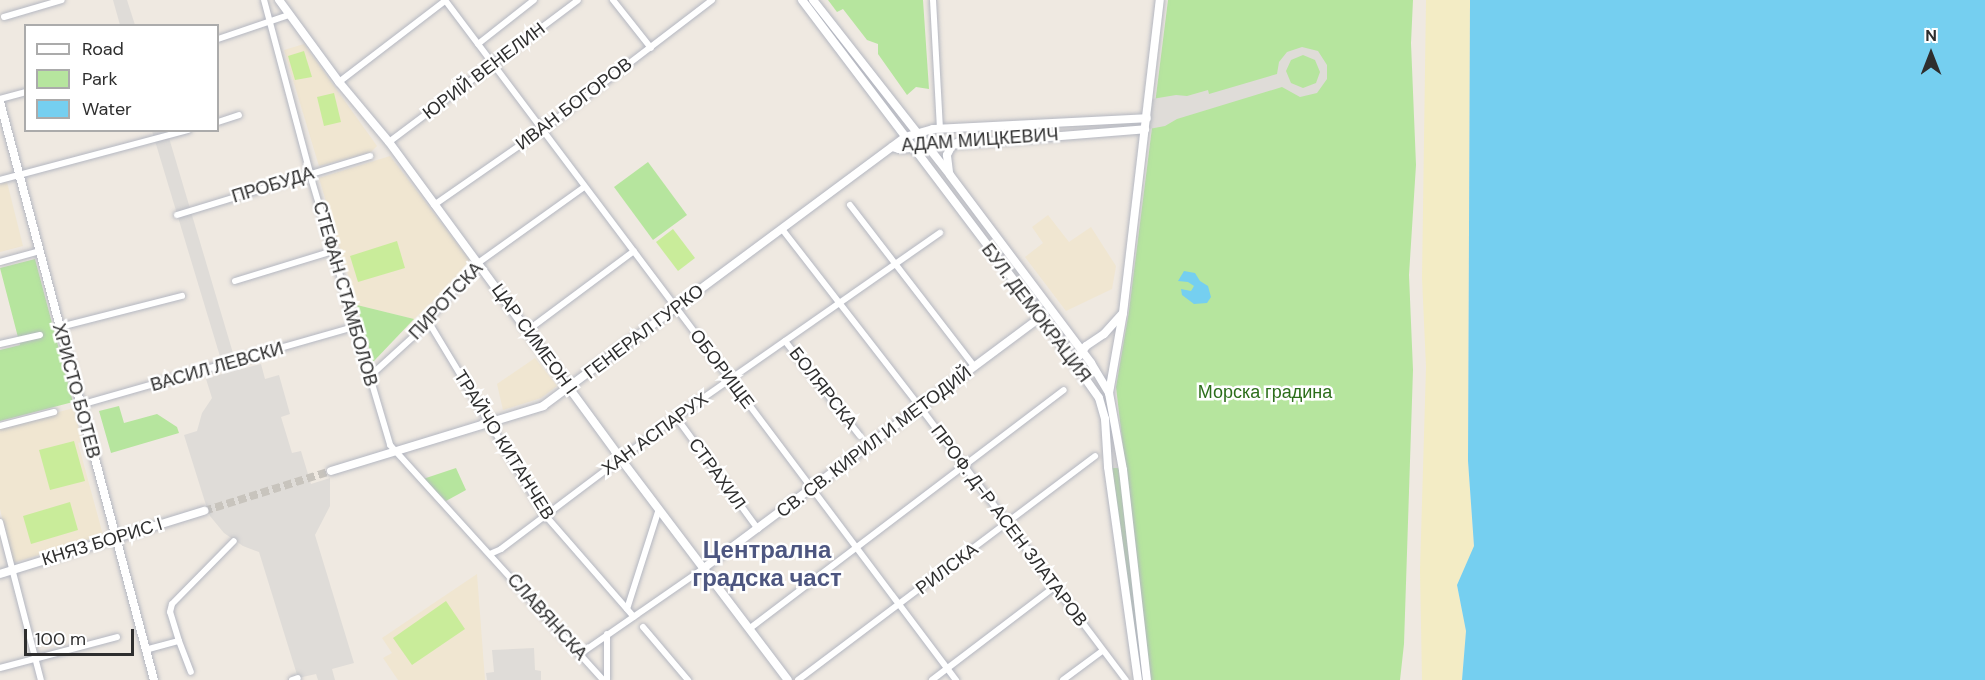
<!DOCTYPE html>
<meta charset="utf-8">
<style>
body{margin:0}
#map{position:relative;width:1985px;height:680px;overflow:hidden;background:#efe9e1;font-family:"DM Sans",sans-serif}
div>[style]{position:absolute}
.education>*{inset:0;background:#f0e6d1}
.green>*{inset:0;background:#b6e59e}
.sand>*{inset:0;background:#f3ecc5}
.pitch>*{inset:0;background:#c9ec9a}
.plaza>*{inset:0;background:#dfdcd8}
.water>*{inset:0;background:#75cff0}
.secondary-tunnel>*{height:8px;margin-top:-4px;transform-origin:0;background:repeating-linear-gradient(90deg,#c8c4bd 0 8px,transparent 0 12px)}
.roads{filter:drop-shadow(0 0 2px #b4b7c1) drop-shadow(0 0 2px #b4b7c1)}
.street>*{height:6px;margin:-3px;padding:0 3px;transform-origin:3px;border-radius:3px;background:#fff}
.secondary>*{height:8px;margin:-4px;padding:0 4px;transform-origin:4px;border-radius:4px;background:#fff}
span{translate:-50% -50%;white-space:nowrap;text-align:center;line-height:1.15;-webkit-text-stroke:5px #fff;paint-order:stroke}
.street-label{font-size:18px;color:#2e2e2e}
.park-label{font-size:18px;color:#2c6e1b}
.district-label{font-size:24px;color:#4d5680;font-weight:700}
.legend{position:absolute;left:24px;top:24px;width:195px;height:108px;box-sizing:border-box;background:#fff;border:2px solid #ababab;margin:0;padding:8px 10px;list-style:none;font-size:18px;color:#2e2e2e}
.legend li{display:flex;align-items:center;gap:12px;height:30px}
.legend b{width:30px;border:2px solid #ababab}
.north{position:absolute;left:1901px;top:24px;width:60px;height:60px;-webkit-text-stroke:4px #fff;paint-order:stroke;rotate:0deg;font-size:16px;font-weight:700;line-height:24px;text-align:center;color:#2e2e2e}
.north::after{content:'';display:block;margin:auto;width:21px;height:27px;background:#2e2e2e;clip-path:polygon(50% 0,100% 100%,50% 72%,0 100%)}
.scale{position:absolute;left:24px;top:629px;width:110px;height:27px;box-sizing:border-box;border:3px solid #2e2e2e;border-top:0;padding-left:8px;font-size:18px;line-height:21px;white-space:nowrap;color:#2e2e2e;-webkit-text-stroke:4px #fff;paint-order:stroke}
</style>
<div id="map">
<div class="education">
<i style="clip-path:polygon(304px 44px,377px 146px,371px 152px,319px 166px,284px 50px)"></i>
<i style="clip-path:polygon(390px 156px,472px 263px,414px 319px,357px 305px,319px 178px)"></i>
<i style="clip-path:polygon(7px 182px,23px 246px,0 252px,0 184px)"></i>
<i style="clip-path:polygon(1048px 215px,1069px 242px,1091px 227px,1116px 266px,1112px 289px,1066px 311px,1025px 257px,1043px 243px,1032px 227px)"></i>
<i style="clip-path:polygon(535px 358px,557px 386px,541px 398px,503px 410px,497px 384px)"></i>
<i style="clip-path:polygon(74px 408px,82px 442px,78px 443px,103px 535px,13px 563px,0 509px,0 427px)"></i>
<i style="clip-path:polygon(477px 574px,485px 680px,398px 680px,383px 658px,392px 653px,382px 638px)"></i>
</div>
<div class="green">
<i style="clip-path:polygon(828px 0,923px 0,929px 89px,916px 87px,907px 95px,878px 54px,878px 44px,867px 40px,843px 9px,837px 12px)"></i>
<i style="clip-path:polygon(1168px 0,1413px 0,1411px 43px,1416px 165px,1409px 275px,1413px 370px,1404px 644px,1400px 680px,1150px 680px,1116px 387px,1129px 311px)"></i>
<i style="clip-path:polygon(648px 162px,687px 215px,653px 240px,614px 187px)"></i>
<i style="clip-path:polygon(35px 259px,73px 402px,0 421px,0 350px,20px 345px,0 268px)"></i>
<i style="clip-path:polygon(357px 305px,414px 319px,373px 362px)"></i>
<i style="clip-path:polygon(119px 406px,124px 423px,157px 414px,177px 427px,179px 433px,111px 453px,99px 411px)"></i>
<i style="clip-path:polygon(456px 468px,466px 490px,446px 501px,423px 479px)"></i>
<i style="clip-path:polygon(1112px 468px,1119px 468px,1146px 680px,1140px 680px)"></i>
</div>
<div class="sand">
<i style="clip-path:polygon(1426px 0,1470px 0,1468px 461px,1474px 547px,1457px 585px,1466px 631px,1462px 680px,1422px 680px,1420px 570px,1426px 367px,1422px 278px)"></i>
</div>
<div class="pitch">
<i style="clip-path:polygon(304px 51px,312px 77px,295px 80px,288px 56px)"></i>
<i style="clip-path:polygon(334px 93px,341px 122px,324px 126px,317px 97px)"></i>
<i style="clip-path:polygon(673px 229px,695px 258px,678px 271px,656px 242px)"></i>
<i style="clip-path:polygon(397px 241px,405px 268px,358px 282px,350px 256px)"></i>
<i style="clip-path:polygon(74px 441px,85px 481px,50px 490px,39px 450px)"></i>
<i style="clip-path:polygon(70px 502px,78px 530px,31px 544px,23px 516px)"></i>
<i style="clip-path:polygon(446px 601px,465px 629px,412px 665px,393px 638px)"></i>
</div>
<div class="plaza">
<i style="clip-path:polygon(113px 0,127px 0,135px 25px,120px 25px)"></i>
<i style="clip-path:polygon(evenodd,1302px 47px,1318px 51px,1327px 65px,1327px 79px,1317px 93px,1300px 97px,1282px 87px,1177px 119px,1165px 126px,1149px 129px,1152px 99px,1176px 95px,1187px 96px,1208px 90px,1209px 94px,1277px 74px,1279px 62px,1287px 52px,1302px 47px,1303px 55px,1315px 60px,1320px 72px,1316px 83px,1303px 88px,1291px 83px,1286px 71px,1291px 60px,1303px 55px)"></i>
<i style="clip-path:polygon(152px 131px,167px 131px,238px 370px,261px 364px,265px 379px,279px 375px,290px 414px,281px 417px,292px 453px,301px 451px,311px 484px,330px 478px,330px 506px,315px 535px,354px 663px,332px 669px,335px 680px,318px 680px,316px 674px,298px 678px,259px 552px,243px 546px,224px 533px,210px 516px,205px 502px,184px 435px,197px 431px,202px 413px,212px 398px,206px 379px,225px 373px)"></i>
<i style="clip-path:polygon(534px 648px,535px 670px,541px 671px,541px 680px,487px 680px,486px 673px,494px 672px,492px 650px)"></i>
</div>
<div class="water">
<i style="clip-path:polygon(1470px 0,1985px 0,1985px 680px,1462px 680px,1466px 631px,1457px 585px,1474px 546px,1468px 461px)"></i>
<i style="clip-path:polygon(1184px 271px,1195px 273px,1200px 281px,1208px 286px,1211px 297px,1207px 303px,1194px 304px,1182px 295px,1181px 289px,1191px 291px,1194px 286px,1188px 282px,1178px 281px)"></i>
</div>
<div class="secondary-tunnel">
<i style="left:204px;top:511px;width:133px;rotate:-17.5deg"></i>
</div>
<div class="roads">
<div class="street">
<i style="left:264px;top:0;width:187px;rotate:75.1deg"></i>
<i style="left:312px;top:181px;width:275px;rotate:73.5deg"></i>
<i style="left:390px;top:445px;width:317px;rotate:47.8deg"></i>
<i style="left:445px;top:0;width:851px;rotate:53.08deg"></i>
<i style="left:613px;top:0;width:61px;rotate:51.6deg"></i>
<i style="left:933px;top:0;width:129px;rotate:86.9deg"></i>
<i style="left:4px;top:17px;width:60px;rotate:-16.3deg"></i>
<i style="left:218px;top:39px;width:75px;rotate:-18.7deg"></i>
<i style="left:478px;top:44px;width:71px;rotate:-38.2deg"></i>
<i style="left:339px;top:82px;width:133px;rotate:-37.4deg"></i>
<i style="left:0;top:99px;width:27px;rotate:-15deg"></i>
<i style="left:218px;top:122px;width:22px;rotate:-18deg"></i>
<i style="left:389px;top:142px;width:236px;rotate:-36.9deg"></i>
<i style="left:0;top:180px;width:195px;rotate:-14.9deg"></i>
<i style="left:434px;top:205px;width:131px;rotate:-34.8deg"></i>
<i style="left:542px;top:130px;width:214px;rotate:-37.4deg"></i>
<i style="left:850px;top:205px;width:203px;rotate:52.4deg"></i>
<i style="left:177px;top:215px;width:202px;rotate:-17deg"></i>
<i style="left:782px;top:229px;width:225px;rotate:52.2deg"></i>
<i style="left:920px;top:407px;width:342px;rotate:53deg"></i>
<i style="left:0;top:262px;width:41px;rotate:-15.4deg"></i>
<i style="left:235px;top:281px;width:102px;rotate:-17deg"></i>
<i style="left:428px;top:321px;width:227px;rotate:58.9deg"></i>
<i style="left:545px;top:515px;width:135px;rotate:48.9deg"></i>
<i style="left:60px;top:327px;width:126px;rotate:-14.3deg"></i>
<i style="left:528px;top:330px;width:132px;rotate:-36.7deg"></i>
<i style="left:785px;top:341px;width:121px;rotate:51.7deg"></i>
<i style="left:0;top:344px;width:41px;rotate:-12.7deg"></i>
<i style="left:369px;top:377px;width:59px;rotate:-42.3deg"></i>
<i style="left:413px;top:337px;width:98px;rotate:-48.7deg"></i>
<i style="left:478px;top:263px;width:130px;rotate:-35.6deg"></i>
<i style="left:80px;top:405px;width:285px;rotate:-15.9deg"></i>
<i style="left:676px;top:417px;width:139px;rotate:53.8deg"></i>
<i style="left:0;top:426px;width:56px;rotate:-14.5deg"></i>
<i style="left:0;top:522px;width:163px;rotate:75.5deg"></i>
<i style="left:490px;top:554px;width:12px;rotate:-24deg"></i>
<i style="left:501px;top:549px;width:219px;rotate:-37deg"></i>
<i style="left:676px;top:417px;width:322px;rotate:-34.9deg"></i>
<i style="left:627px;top:609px;width:105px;rotate:-72.3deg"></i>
<i style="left:643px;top:627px;width:70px;rotate:49.7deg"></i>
<i style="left:749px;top:629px;width:395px;rotate:-37.2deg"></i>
<i style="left:607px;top:634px;width:46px;rotate:90deg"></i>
<i style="left:179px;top:641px;width:30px;rotate:-107deg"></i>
<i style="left:170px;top:612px;width:8px;rotate:-76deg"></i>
<i style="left:172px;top:604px;width:88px;rotate:-45.5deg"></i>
<i style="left:145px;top:650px;width:35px;rotate:-15deg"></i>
<i style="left:179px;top:641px;width:33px;rotate:69deg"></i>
<i style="left:580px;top:654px;width:151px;rotate:-34.7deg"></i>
<i style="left:0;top:668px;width:121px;rotate:-14.8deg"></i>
<i style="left:292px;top:680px;width:6px;rotate:-18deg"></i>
<i style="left:798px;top:680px;width:372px;rotate:-37deg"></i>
<i style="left:932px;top:680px;width:153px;rotate:-37.3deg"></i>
<i style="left:1063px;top:680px;width:49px;rotate:-36.6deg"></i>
</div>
<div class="secondary">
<i style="left:279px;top:0;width:102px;rotate:53.8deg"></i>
<i style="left:339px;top:82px;width:78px;rotate:50.2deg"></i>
<i style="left:389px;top:142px;width:386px;rotate:53.8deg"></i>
<i style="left:617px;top:454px;width:283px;rotate:52.9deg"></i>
<i style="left:802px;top:0;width:396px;rotate:52.9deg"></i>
<i style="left:1041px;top:316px;width:100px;rotate:54.7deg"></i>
<i style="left:1099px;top:398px;width:22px;rotate:74deg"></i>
<i style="left:1105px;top:419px;width:48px;rotate:86.4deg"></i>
<i style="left:1108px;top:467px;width:215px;rotate:82deg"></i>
<i style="left:813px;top:0;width:222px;rotate:51.9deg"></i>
<i style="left:950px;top:175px;width:235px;rotate:53.1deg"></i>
<i style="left:1091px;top:363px;width:35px;rotate:59deg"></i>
<i style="left:1109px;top:393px;width:78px;rotate:79.7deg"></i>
<i style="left:1123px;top:470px;width:211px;rotate:83.5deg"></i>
<i style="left:0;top:102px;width:598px;rotate:75.08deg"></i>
<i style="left:892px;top:147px;width:7px;rotate:16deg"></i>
<i style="left:899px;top:149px;width:247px;rotate:-4.6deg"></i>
<i style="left:949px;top:172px;width:17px;rotate:-97deg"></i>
<i style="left:947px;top:155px;width:11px;rotate:-63deg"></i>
<i style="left:952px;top:145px;width:8px;rotate:-23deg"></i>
<i style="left:1079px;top:356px;width:12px;rotate:-55deg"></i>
<i style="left:1086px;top:346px;width:22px;rotate:-34deg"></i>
<i style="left:1104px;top:334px;width:27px;rotate:-48deg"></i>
<i style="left:1109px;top:393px;width:81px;rotate:-80.1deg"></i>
<i style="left:1123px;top:313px;width:315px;rotate:-83.3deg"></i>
<i style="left:331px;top:471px;width:222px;rotate:-17deg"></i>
<i style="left:543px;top:406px;width:451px;rotate:-36.6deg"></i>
<i style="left:905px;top:137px;width:29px;rotate:-16deg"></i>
<i style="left:933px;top:129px;width:214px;rotate:-2.9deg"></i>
<i style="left:704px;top:568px;width:425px;rotate:-36.7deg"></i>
<i style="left:0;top:574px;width:214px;rotate:-17.2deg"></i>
</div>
</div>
<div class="street-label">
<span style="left:484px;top:71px;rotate:-37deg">ЮРИЙ ВЕНЕЛИН</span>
<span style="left:574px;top:104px;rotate:-37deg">ИВАН БОГОРОВ</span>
<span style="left:980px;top:140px;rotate:-4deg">АДАМ МИЦКЕВИЧ</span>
<span style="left:273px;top:185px;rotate:-17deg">ПРОБУДА</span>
<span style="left:345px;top:294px;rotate:74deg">СТЕФАН СТАМБОЛОВ</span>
<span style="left:446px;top:301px;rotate:-47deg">ПИРОТСКА</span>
<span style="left:1036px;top:313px;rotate:53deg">БУЛ. ДЕМОКРАЦИЯ</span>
<span style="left:644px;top:332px;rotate:-37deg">ГЕНЕРАЛ ГУРКО</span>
<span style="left:534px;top:339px;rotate:54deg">ЦАР СИМЕОН I</span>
<span style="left:217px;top:367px;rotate:-16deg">ВАСИЛ ЛЕВСКИ</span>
<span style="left:722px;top:369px;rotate:53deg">ОБОРИЩЕ</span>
<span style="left:823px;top:388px;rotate:52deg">БОЛЯРСКА</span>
<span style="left:76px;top:391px;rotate:75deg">ХРИСТО БОТЕВ</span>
<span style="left:655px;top:434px;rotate:-36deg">ХАН АСПАРУХ</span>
<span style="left:874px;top:442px;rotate:-37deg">СВ. СВ. КИРИЛ И МЕТОДИЙ</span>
<span style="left:504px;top:445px;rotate:58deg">ТРАЙЧО КИТАНЧЕВ</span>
<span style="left:717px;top:474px;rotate:54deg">СТРАХИЛ</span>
<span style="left:1009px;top:526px;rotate:53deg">ПРОФ. Д-Р АСЕН ЗЛАТАРОВ</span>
<span style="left:102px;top:542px;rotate:-17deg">КНЯЗ БОРИС I</span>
<span style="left:947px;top:569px;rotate:-37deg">РИЛСКА</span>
<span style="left:547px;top:617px;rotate:48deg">СЛАВЯНСКА</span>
</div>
<div class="park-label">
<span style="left:1265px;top:392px">Морска градина</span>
</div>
<div class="district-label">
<span style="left:767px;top:564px">Централна<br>градска част</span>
</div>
<ul class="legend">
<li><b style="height:8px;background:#fff"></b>Road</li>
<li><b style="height:16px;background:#b6e59e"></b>Park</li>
<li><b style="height:16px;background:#75cff0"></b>Water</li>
</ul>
<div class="north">N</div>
<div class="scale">100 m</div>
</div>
